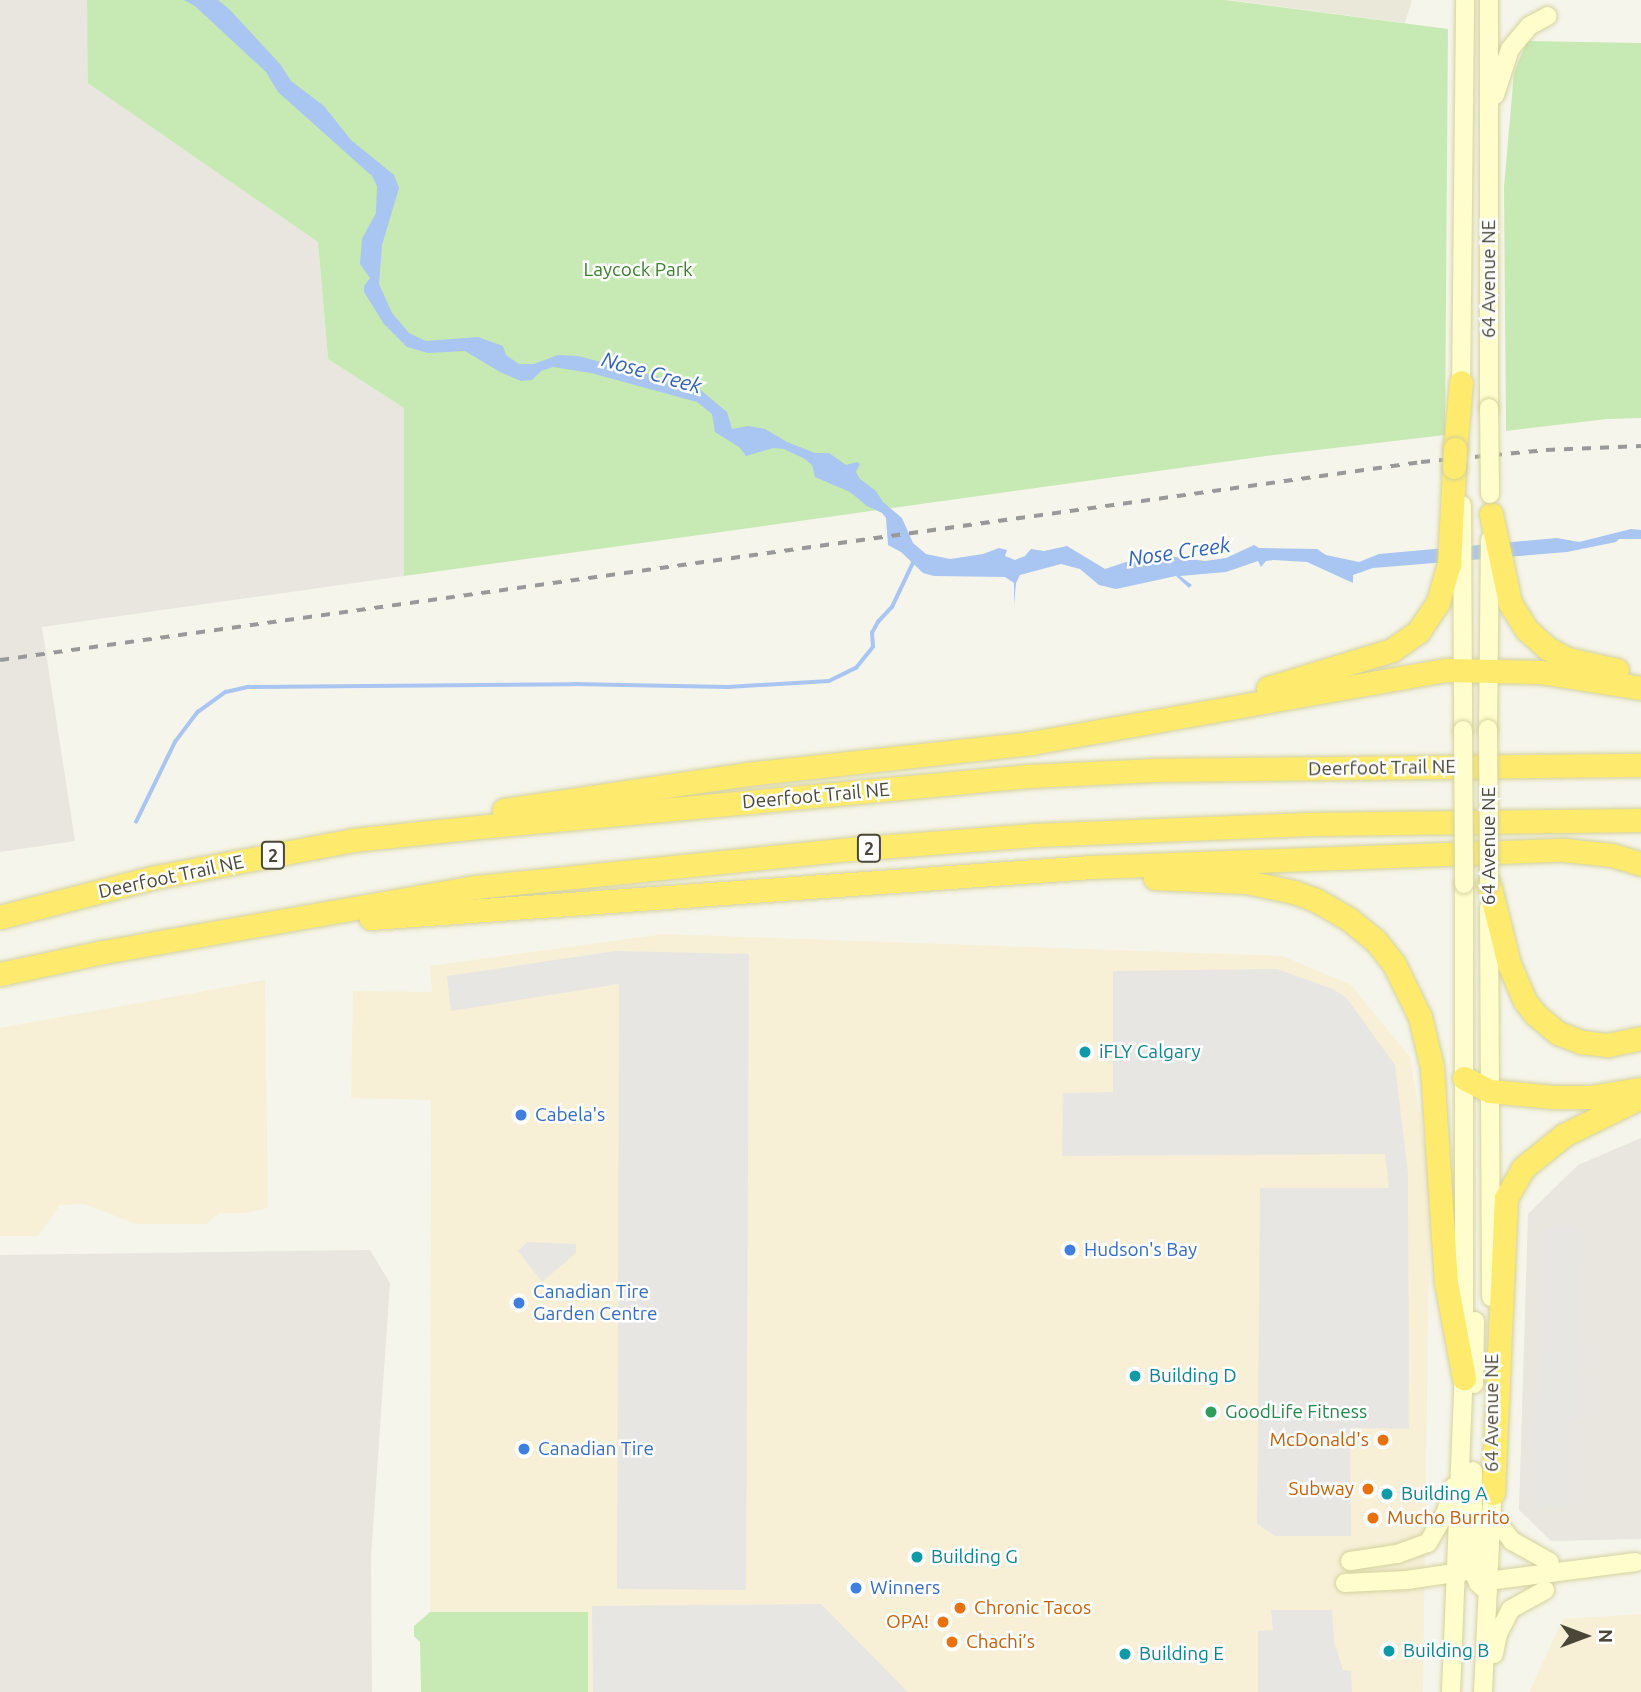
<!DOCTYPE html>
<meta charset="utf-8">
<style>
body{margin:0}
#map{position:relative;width:1641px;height:1692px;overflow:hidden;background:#f6f5eb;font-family:Ubuntu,sans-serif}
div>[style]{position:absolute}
.residential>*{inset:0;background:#eae8d9}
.commercial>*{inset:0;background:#f7f0d7}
.industrial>*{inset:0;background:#e8e6df}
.green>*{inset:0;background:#c7e9b4}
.parking>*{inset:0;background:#e7e6e2}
.water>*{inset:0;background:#a9c5f1}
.stream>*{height:3.5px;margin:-1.75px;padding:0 1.75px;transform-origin:1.75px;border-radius:1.75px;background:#a9c5f1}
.roads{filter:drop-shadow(0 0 2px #d5d29b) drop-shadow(0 0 2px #d5d29b)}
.secondary>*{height:18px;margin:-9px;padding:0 9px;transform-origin:9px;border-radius:9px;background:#fffdcc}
.highway>*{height:23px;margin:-11.5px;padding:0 11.5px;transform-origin:11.5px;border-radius:11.5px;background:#feeb6e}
.rail>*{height:3.5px;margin-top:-1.75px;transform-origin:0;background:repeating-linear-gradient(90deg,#999 0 9px,transparent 0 18px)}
.bridges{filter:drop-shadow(0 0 2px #d5d29b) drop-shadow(0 0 2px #d5d29b)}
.secondary-bridge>*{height:18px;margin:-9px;padding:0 9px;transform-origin:9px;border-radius:9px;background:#fffdcc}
.highway-bridge>*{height:23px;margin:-11.5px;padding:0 11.5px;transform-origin:11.5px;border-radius:11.5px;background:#feeb6e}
.dots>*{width:19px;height:19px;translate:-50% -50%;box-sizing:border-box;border:4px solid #fff;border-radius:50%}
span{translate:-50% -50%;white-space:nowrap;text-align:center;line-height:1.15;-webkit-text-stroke:5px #fff;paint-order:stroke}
.shield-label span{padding:2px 5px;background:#fff;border:2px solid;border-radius:5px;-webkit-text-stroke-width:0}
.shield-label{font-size:18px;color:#4a4739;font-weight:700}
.park-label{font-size:19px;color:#397e2a}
.street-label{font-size:19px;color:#4a4739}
.culture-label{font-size:19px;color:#0d838f}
.left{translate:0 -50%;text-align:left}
.shop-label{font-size:19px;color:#366cbe}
.leisure-label{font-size:19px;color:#27864d}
.food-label{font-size:19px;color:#c56008}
.right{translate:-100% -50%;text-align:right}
.water-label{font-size:21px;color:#3063b8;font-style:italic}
.north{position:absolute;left:1550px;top:1601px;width:70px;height:70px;-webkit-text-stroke:5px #fff;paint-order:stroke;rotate:90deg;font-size:19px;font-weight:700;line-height:28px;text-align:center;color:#4a4739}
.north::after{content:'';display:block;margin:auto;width:24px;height:32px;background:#4a4739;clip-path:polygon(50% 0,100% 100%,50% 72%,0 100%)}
</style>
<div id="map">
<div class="residential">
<i style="clip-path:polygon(1229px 0,1412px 0,1405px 23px)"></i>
</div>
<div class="commercial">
<i style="clip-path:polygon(664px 934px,1283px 956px,1351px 985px,1410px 1057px,1430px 1178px,1423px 1692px,588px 1692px,588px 1612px,430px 1612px,431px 1100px,351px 1098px,353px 991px,432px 992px,430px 966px)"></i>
<i style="clip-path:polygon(265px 980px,268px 1208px,245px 1213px,220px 1213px,206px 1224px,136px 1224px,84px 1204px,60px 1205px,38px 1236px,0 1236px,0 1028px)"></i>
<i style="clip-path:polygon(1641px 1614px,1641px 1692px,1529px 1692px,1563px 1619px)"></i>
</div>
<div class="industrial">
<i style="clip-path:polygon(0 0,87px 0,89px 83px,318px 242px,328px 359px,404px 408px,404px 576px,42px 627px,75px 841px,0 852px)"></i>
<i style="clip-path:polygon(1641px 1138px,1641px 1539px,1551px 1541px,1519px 1510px,1528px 1214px,1578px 1165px)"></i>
<i style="clip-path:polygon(370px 1250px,390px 1283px,371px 1558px,372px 1692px,0 1692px,0 1255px)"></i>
</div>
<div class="green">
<i style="clip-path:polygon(87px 0,1225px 0,1448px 29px,1445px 435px,1266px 456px,404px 576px,404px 408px,328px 359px,318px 242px,88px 83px)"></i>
<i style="clip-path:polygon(1527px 41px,1641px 43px,1641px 418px,1607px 419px,1506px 431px,1504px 187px,1514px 72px)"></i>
<i style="clip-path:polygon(430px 1612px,588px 1612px,588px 1692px,421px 1692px,420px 1642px,414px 1636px,414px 1626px)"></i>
</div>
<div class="parking">
<i style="clip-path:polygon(616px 951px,749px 954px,746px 1590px,617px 1589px,619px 984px,451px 1011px,447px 976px)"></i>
<i style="clip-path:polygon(1277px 969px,1333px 989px,1346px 997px,1395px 1065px,1408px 1173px,1409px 1429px,1350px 1428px,1351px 1536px,1275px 1536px,1257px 1524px,1260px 1188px,1389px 1188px,1385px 1154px,1062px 1156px,1063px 1093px,1113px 1092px,1113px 971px)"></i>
<i style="clip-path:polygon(1545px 1226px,1581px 1226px,1582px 1422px,1568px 1423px,1568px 1506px,1534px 1507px,1533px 1422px,1546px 1345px)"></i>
<i style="clip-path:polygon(527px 1242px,576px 1244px,576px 1253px,542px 1282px,518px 1251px)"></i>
<i style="clip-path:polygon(821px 1604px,908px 1692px,593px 1692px,592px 1606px)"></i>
<i style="clip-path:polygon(1271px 1610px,1332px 1610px,1334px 1642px,1343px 1670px,1351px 1671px,1352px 1692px,1258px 1692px,1258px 1631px,1273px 1630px)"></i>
</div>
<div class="water">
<i style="clip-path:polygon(184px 0,218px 0,229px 9px,280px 64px,291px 81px,324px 106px,351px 140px,394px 175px,399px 188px,382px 245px,379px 284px,392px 313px,409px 333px,426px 341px,478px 337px,503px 346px,506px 355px,519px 364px,534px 364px,558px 355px,578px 356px,697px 387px,727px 412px,732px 429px,748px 426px,765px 429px,787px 442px,815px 453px,829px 453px,846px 465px,857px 462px,860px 464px,856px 472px,860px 479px,876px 491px,883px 502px,902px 518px,913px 543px,926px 554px,950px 559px,983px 554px,999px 548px,1007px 550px,1005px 556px,1015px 560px,1025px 556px,1031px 549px,1044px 551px,1067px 546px,1105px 569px,1129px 561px,1168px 556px,1205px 561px,1226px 558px,1254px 545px,1259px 548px,1317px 549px,1326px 555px,1359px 562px,1379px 554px,1557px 538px,1579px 542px,1631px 529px,1641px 530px,1641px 539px,1619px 539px,1616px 542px,1567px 552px,1373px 568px,1353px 575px,1353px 583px,1307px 562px,1273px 560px,1266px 561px,1261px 567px,1258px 561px,1226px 572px,1180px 576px,1192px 585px,1189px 588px,1176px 576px,1116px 589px,1099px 585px,1080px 569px,1061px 564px,1020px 575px,1016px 583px,1014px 605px,1014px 583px,1005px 577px,934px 576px,923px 573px,901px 552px,888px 545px,886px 518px,882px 513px,867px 506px,850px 492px,815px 477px,812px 465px,805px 459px,784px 449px,773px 448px,746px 456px,739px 447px,715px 432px,712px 414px,697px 402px,591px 373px,553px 367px,541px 371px,532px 380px,521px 381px,500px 372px,465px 351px,428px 353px,407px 347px,384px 324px,364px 292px,364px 286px,370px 278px,360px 264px,362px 239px,376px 213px,377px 186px,372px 176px,278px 92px,266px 72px,195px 6px)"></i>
</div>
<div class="stream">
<i style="left:136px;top:822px;width:89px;rotate:-64deg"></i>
<i style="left:175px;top:742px;width:38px;rotate:-53deg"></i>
<i style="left:198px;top:712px;width:34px;rotate:-36deg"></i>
<i style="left:226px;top:692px;width:23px;rotate:-13deg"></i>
<i style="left:248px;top:687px;width:325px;rotate:-0.5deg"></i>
<i style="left:573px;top:684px;width:155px;rotate:1.1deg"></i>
<i style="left:728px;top:687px;width:101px;rotate:-3.4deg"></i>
<i style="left:829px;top:681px;width:30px;rotate:-26deg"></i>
<i style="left:856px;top:668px;width:27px;rotate:-51deg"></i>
<i style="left:873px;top:647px;width:14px;rotate:-94deg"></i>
<i style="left:872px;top:633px;width:13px;rotate:-61deg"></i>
<i style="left:878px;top:622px;width:21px;rotate:-47deg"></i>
<i style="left:892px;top:607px;width:49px;rotate:-64.5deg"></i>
</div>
<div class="roads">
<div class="secondary">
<i style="left:1495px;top:95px;width:48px;rotate:-71.9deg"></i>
<i style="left:1510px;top:49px;width:30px;rotate:-50deg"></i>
<i style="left:1529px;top:26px;width:21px;rotate:-28deg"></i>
<i style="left:1461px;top:392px;width:392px;rotate:-89.4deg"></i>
<i style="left:1489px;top:408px;width:408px;rotate:-90deg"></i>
<i style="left:1462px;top:505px;width:225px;rotate:89.7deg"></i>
<i style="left:1488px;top:729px;width:189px;rotate:-89.4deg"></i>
<i style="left:1464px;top:884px;width:455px;rotate:90deg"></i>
<i style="left:1489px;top:908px;width:389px;rotate:89.7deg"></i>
<i style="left:1474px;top:1384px;width:63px;rotate:-89.1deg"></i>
<i style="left:1473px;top:1471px;width:99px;rotate:90deg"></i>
<i style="left:1473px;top:1570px;width:14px;rotate:69deg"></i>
<i style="left:1478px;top:1583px;width:13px;rotate:42deg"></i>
<i style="left:1491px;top:1514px;width:34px;rotate:52deg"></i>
<i style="left:1512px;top:1541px;width:43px;rotate:28.9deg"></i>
<i style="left:1350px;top:1561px;width:48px;rotate:-8.5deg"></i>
<i style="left:1397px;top:1554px;width:33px;rotate:-20deg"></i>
<i style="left:1428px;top:1543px;width:36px;rotate:-60deg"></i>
<i style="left:1446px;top:1512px;width:26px;rotate:-74deg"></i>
<i style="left:1480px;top:1582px;width:157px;rotate:-7.3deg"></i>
<i style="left:1345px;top:1583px;width:62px;rotate:-2.8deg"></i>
<i style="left:1407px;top:1580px;width:61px;rotate:-8.5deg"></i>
<i style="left:1494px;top:1654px;width:20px;rotate:-79deg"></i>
<i style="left:1498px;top:1634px;width:28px;rotate:-63deg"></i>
<i style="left:1511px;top:1609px;width:39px;rotate:-29deg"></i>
<i style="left:1451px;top:1692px;width:325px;rotate:-87.7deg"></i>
<i style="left:1483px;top:1692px;width:210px;rotate:-87.3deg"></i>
</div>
<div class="highway">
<i style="left:1455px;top:449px;width:67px;rotate:-84.9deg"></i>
<i style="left:1491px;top:514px;width:91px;rotate:77.9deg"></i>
<i style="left:1510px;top:603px;width:31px;rotate:58deg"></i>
<i style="left:1526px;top:629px;width:28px;rotate:42deg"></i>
<i style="left:1547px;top:648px;width:23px;rotate:29deg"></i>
<i style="left:1567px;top:659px;width:51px;rotate:12.4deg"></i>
<i style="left:1268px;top:688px;width:130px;rotate:-17deg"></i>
<i style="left:1392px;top:650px;width:32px;rotate:-35deg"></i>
<i style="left:1418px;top:632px;width:36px;rotate:-56deg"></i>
<i style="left:1438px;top:602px;width:40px;rotate:-74deg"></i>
<i style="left:1449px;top:564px;width:97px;rotate:-87deg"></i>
<i style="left:504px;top:810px;width:246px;rotate:-8.4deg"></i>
<i style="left:747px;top:774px;width:286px;rotate:-6.2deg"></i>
<i style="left:1031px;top:743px;width:422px;rotate:-10deg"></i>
<i style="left:1447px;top:670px;width:93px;rotate:1.2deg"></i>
<i style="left:1540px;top:672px;width:102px;rotate:9deg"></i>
<i style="left:1155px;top:878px;width:92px;rotate:2.5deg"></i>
<i style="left:1247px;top:882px;width:48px;rotate:12deg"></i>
<i style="left:1294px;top:892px;width:23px;rotate:20deg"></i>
<i style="left:1316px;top:900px;width:39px;rotate:30deg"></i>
<i style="left:1350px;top:920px;width:33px;rotate:39deg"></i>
<i style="left:1376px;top:941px;width:29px;rotate:52deg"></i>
<i style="left:1394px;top:964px;width:59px;rotate:63.9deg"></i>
<i style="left:1420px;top:1017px;width:51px;rotate:76.5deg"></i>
<i style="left:1432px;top:1067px;width:215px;rotate:86.3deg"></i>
<i style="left:1446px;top:1282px;width:98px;rotate:79.4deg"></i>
<i style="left:1489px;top:884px;width:82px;rotate:76deg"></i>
<i style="left:1509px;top:964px;width:40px;rotate:66.6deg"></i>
<i style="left:1525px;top:1001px;width:16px;rotate:52deg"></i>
<i style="left:1535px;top:1014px;width:30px;rotate:40deg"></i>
<i style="left:1558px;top:1033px;width:26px;rotate:21deg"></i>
<i style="left:1582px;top:1042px;width:26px;rotate:7deg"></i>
<i style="left:1608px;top:1045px;width:34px;rotate:-12deg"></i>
<i style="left:0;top:917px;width:161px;rotate:-14.4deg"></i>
<i style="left:156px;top:877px;width:200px;rotate:-10.6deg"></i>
<i style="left:353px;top:840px;width:126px;rotate:-5.9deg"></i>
<i style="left:478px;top:827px;width:553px;rotate:-5.29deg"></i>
<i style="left:1029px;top:776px;width:127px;rotate:-2.7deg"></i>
<i style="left:1156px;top:770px;width:485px;rotate:-0.6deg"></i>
<i style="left:371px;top:918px;width:722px;rotate:-4.05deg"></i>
<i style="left:1091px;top:867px;width:474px;rotate:-2.1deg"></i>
<i style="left:1565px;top:850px;width:47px;rotate:6.1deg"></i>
<i style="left:1612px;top:855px;width:30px;rotate:17deg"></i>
<i style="left:0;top:974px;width:105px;rotate:-12.1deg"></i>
<i style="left:103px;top:952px;width:379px;rotate:-9.9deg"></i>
<i style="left:476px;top:887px;width:378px;rotate:-5.8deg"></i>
<i style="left:852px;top:849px;width:183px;rotate:-4.4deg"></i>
<i style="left:1034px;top:835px;width:274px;rotate:-2.3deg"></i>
<i style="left:1308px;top:824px;width:333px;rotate:-0.7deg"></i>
<i style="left:1464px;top:1078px;width:29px;rotate:27deg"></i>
<i style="left:1490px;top:1091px;width:64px;rotate:5.4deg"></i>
<i style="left:1554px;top:1097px;width:36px"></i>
<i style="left:1590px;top:1097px;width:52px;rotate:-8.9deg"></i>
<i style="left:1493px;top:1493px;width:295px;rotate:-87.5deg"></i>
<i style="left:1506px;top:1198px;width:34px;rotate:-60deg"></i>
<i style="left:1523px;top:1168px;width:53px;rotate:-38.8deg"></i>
<i style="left:1564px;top:1135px;width:86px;rotate:-26.3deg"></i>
</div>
</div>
<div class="rail">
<i style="left:0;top:660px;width:1435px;rotate:-7.93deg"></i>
<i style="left:1421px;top:462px;width:126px;rotate:-5.5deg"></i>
<i style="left:1546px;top:450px;width:95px;rotate:-2.4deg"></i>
</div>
<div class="bridges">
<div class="secondary-bridge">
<i style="left:1489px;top:408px;width:86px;rotate:89.3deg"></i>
<i style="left:1488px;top:729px;width:155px;rotate:89.6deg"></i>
<i style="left:1463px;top:730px;width:154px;rotate:89.6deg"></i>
</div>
<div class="highway-bridge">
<i style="left:1454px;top:467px;width:18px;rotate:-87deg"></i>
</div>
</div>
<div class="dots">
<i style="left:1085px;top:1052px;background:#0f9aa8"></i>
<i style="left:521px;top:1115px;background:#3f7fe0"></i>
<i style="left:1070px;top:1250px;background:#3f7fe0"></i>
<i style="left:519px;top:1303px;background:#3f7fe0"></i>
<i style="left:1135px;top:1376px;background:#0f9aa8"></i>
<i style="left:1211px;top:1412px;background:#2e9e5b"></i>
<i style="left:1383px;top:1440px;background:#e8710a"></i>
<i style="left:524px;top:1449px;background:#3f7fe0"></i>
<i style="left:1368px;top:1489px;background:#e8710a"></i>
<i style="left:1387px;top:1494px;background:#0f9aa8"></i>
<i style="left:1373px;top:1518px;background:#e8710a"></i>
<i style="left:917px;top:1557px;background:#0f9aa8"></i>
<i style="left:856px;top:1588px;background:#3f7fe0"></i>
<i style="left:960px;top:1608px;background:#e8710a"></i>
<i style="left:943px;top:1622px;background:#e8710a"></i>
<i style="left:952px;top:1642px;background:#e8710a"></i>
<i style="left:1389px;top:1651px;background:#0f9aa8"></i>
<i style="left:1125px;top:1654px;background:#0f9aa8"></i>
</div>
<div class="shield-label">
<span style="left:869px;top:848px">2</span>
<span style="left:273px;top:855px">2</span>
</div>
<div class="park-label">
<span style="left:638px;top:270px">Laycock Park</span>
</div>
<div class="street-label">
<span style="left:1489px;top:279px;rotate:-90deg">64 Avenue NE</span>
<span style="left:1382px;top:768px;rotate:-1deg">Deerfoot Trail NE</span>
<span style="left:816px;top:796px;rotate:-5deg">Deerfoot Trail NE</span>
<span style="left:1489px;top:846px;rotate:-90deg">64 Avenue NE</span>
<span style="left:171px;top:877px;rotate:-12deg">Deerfoot Trail NE</span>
<span style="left:1492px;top:1413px;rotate:-90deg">64 Avenue NE</span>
</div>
<div class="culture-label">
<span class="left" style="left:1099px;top:1052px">iFLY Calgary</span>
<span class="left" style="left:1149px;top:1376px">Building D</span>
<span class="left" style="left:1401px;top:1494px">Building A</span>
<span class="left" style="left:931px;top:1557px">Building G</span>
<span class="left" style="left:1403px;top:1651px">Building B</span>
<span class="left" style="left:1139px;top:1654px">Building E</span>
</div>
<div class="shop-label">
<span class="left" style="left:535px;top:1115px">Cabela's</span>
<span class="left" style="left:1084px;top:1250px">Hudson's Bay</span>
<span class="left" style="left:533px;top:1303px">Canadian Tire<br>Garden Centre</span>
<span class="left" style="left:538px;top:1449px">Canadian Tire</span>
<span class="left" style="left:870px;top:1588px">Winners</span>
</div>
<div class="leisure-label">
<span class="left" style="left:1225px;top:1412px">GoodLife Fitness</span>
</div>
<div class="food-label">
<span class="right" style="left:1369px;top:1440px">McDonald's</span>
<span class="right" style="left:1354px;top:1489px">Subway</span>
<span class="left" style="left:1387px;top:1518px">Mucho Burrito</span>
<span class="left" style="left:974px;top:1608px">Chronic Tacos</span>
<span class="right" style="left:929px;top:1622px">OPA!</span>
<span class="left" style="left:966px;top:1642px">Chachi’s</span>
</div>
<div class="water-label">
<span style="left:652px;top:372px;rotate:16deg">Nose Creek</span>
<span style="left:1179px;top:551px;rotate:-8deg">Nose Creek</span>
</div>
<div class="north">N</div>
</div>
